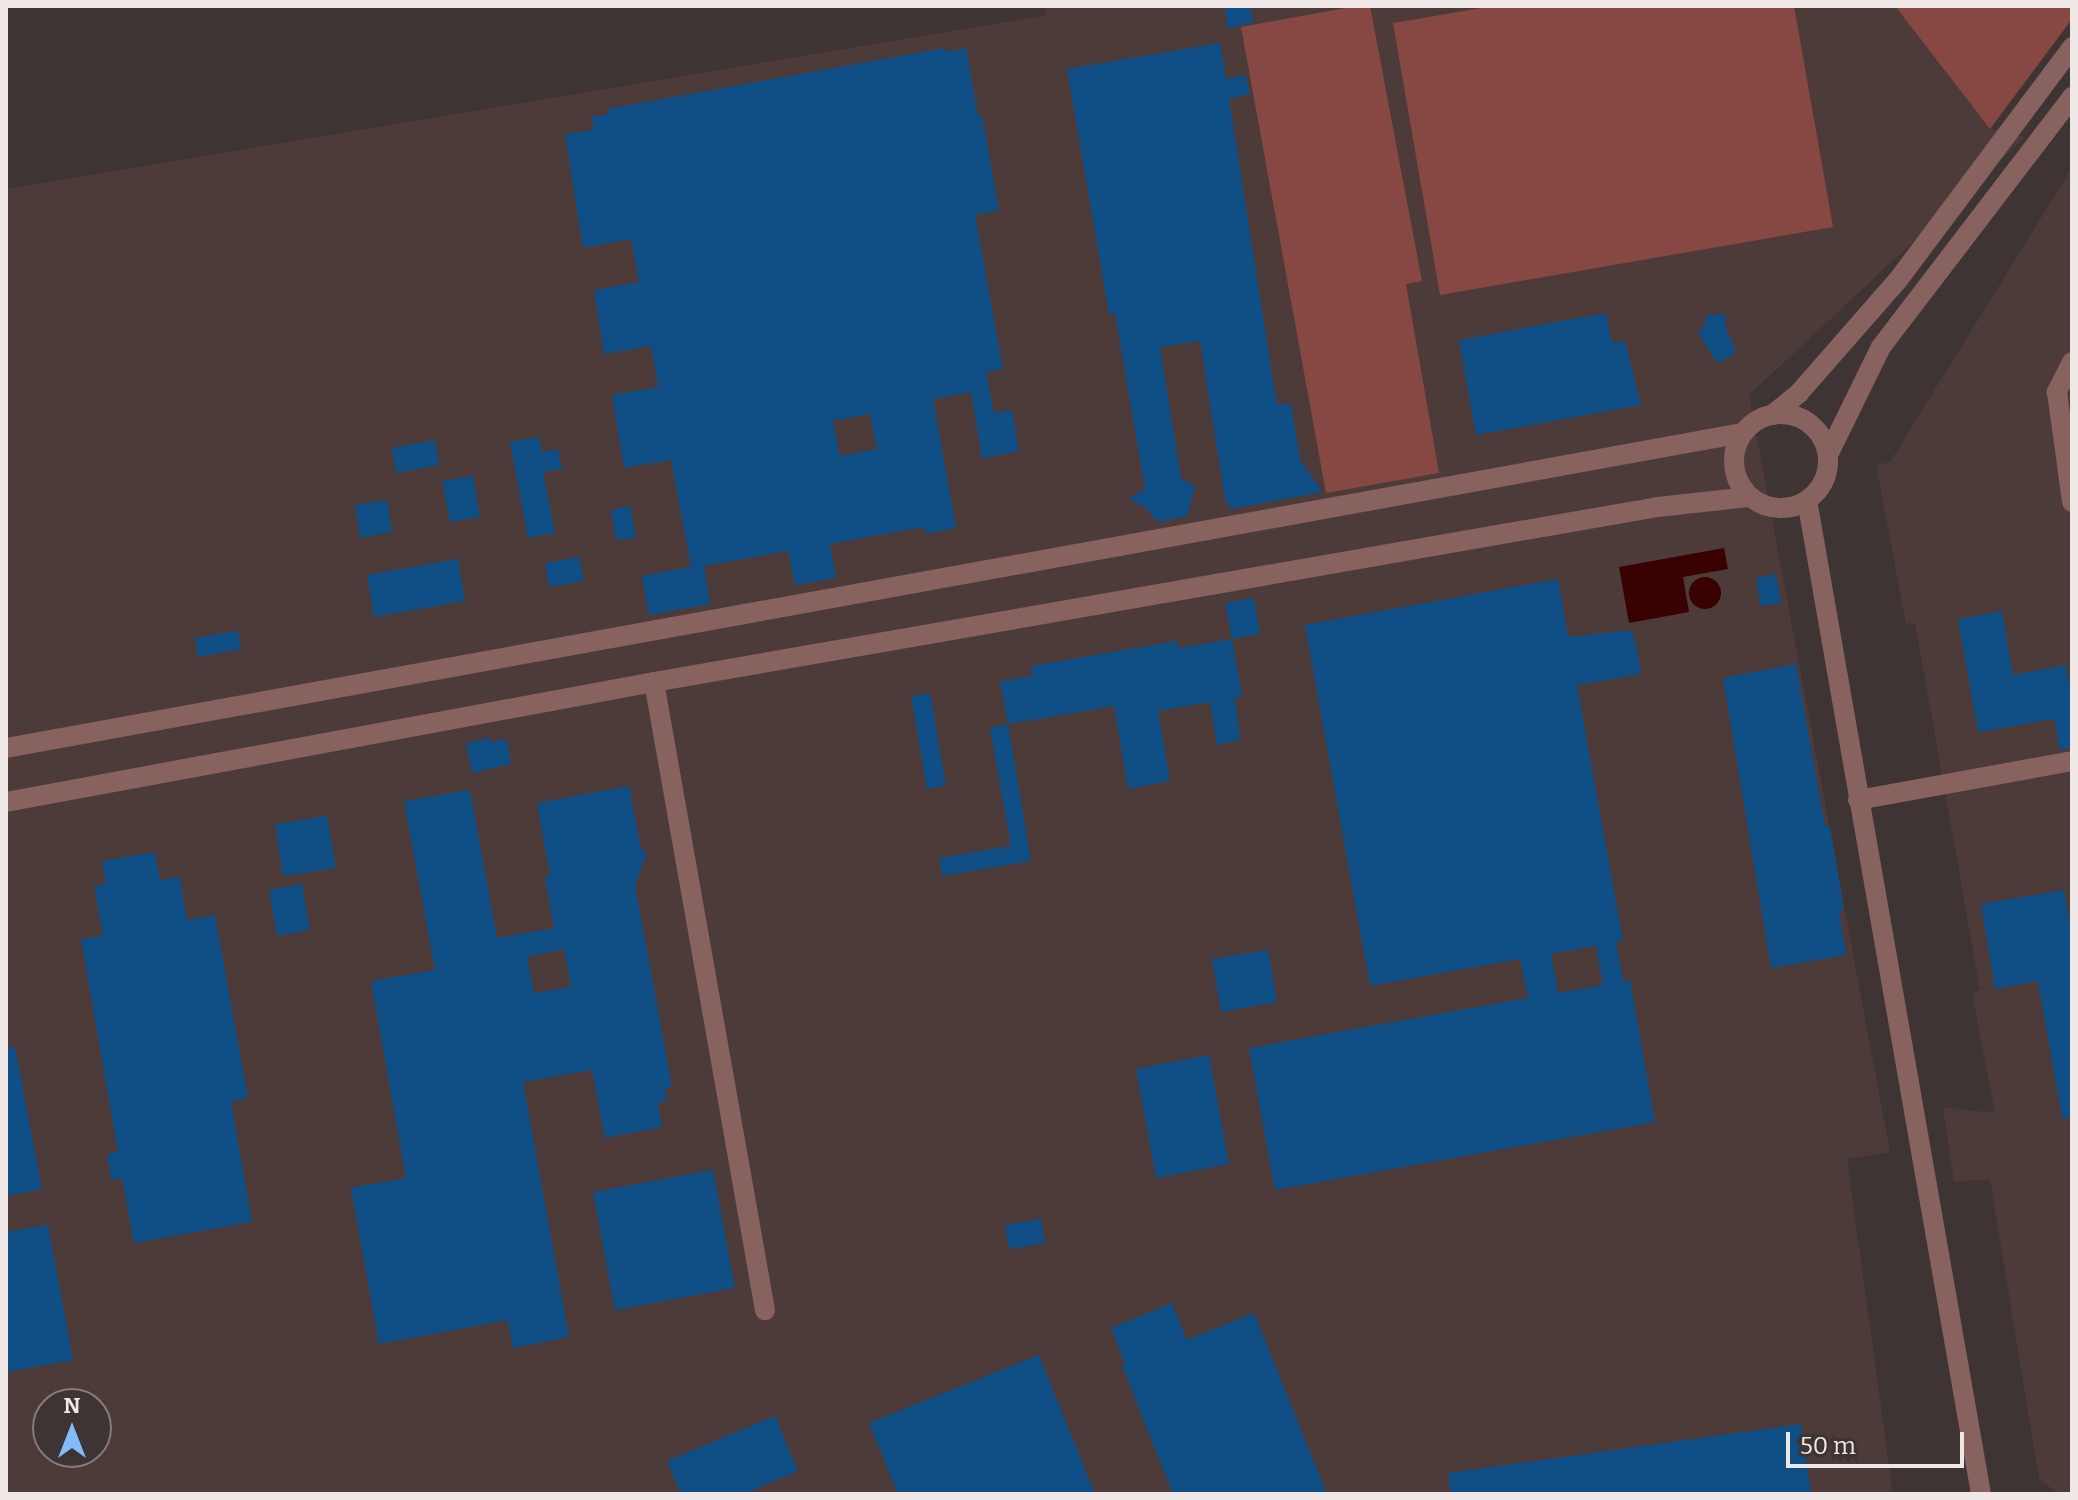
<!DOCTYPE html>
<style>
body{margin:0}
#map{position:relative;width:2078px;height:1500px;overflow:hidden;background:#3e3433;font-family:Bitter,serif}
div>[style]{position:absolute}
.built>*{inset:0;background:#4c3b39}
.green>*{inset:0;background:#874843}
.water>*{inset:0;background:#3a0103}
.round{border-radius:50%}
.building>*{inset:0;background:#0f4f85}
.minor>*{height:20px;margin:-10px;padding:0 10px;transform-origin:10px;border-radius:10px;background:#87625e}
.minor>.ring{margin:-10px;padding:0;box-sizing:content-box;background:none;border:20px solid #87625e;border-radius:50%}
span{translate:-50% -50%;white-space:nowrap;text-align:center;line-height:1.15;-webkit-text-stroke:8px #3e3433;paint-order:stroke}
.frame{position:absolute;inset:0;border:8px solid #efe8e7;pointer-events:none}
.north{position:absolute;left:32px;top:1388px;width:80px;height:80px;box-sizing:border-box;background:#3e3433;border:2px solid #857c7b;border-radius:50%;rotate:0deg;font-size:22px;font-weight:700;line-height:32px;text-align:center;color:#efe8e7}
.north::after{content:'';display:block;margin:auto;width:28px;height:36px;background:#80bdfa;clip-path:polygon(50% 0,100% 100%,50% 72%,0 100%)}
.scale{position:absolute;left:1786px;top:1432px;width:178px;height:36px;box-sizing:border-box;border:4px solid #efe8e7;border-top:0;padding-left:10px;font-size:24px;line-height:28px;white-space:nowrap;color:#efe8e7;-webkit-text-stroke:6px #3e3433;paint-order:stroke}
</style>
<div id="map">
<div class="built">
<i style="clip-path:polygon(evenodd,1045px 6px,1895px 6px,1990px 129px,2025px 137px,1749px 395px,1890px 1152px,1847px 1159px,1893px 1494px,6px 1494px,6px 189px,1046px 15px,1045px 6px,48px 1404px,96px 1404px,96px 1452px,48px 1452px,48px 1404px)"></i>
<i style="clip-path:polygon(2072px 168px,2072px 1494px,2059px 1494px,2039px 1479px,1990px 1179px,1954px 1182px,1943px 1107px,1995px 1113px,1972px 993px,1980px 990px,1915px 623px,1906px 624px,1876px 465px,1890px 462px)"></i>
</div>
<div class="green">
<i style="clip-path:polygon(1356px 6px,1370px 6px,1422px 281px,1406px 284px,1439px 473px,1326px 493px,1241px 27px)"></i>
<i style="clip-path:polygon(1493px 6px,1794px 6px,1833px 227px,1440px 295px,1393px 23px)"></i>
<i style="clip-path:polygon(1895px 6px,2072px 6px,2072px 19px,1990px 129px)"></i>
</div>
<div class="water">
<i style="clip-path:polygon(1724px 548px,1728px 569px,1683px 577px,1689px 612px,1629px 623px,1619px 567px)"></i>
<i class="round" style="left:1689px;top:577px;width:32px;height:32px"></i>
</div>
<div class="building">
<i style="clip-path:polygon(1224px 6px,1250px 6px,1253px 23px,1228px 28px)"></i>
<i style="clip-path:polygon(1220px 43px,1226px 79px,1246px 75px,1250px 94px,1229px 99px,1277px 405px,1291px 403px,1300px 460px,1323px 492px,1231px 509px,1225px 499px,1200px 341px,1160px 347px,1181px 478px,1195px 487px,1187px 516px,1158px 522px,1145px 507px,1128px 499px,1145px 489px,1115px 313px,1109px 314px,1067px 69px)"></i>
<i style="clip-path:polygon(evenodd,945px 48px,946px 52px,966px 48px,978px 116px,982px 115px,999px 210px,975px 215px,1003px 369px,986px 372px,994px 413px,1012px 410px,1019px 451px,982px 458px,971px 392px,933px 399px,956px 528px,925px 534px,924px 527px,830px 544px,836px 578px,795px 585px,788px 551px,704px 566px,710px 604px,649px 615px,642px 576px,691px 567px,671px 460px,624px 468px,612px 395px,658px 387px,651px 346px,604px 354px,594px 290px,639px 282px,631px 239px,583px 248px,565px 134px,594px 130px,591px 117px,608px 114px,607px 109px,945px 48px,870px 414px,877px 449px,840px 456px,833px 421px,870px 414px)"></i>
<i style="clip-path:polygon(1606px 313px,1612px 343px,1625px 341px,1641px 405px,1476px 435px,1459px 340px)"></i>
<i style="clip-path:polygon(1726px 314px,1725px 325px,1736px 353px,1717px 363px,1697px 331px,1704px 329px,1706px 315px)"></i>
<i style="clip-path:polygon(539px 437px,542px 452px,558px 449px,562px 469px,543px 472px,555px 533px,528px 538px,510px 442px)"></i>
<i style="clip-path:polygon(435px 440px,439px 465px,396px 473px,392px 448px)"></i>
<i style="clip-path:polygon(473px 476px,480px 517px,450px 522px,442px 481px)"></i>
<i style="clip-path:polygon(387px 500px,392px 532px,360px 538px,355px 505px)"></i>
<i style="clip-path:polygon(630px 506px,636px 538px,616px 540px,611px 510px)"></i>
<i style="clip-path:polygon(579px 557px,584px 581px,549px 587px,545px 563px)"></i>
<i style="clip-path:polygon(458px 559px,465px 601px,374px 617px,367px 575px)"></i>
<i style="clip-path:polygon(1776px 574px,1781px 603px,1761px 606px,1756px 578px)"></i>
<i style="clip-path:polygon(evenodd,1558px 579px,1568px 637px,1632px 630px,1638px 654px,1641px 674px,1577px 685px,1623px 941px,1616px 942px,1623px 981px,1630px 980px,1655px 1122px,1275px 1190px,1249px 1048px,1528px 998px,1520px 959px,1370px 986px,1305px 625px,1558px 579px,1596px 946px,1603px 985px,1558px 993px,1551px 954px,1596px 946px)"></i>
<i style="clip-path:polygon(1254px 598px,1260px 634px,1232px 639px,1225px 603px)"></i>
<i style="clip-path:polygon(2002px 611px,2013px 675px,2066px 665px,2072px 698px,2072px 748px,2060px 750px,2054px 719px,1978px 732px,1958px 619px)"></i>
<i style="clip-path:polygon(238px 631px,241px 649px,198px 657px,195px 638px)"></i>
<i style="clip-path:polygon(1232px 639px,1242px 696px,1235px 698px,1240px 740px,1217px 745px,1210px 702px,1158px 711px,1170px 781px,1128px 789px,1114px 706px,1008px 724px,1000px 681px,1033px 676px,1031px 666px,1177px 641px,1179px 648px)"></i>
<i style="clip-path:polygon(1796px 664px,1825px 826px,1830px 826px,1844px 910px,1839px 911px,1846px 955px,1771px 968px,1723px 678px)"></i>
<i style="clip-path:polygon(930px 693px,946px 786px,927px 789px,911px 696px)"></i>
<i style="clip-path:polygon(1008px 724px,1031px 861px,942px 876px,939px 858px,1011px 846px,990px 728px)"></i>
<i style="clip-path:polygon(490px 738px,491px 742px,507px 739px,511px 764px,472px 773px,466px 743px)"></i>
<i style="clip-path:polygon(evenodd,629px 786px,641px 849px,647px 853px,635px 885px,672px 1087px,665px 1088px,667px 1101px,658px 1102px,662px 1127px,605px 1138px,592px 1070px,523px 1082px,569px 1337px,513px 1348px,508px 1320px,379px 1344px,351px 1188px,406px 1178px,371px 981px,435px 970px,404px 801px,470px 790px,497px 938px,554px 928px,545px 878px,550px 876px,537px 803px,629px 786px,564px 949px,571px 987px,534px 993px,527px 957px,564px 949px)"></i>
<i style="clip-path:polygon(327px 816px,336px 868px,283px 876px,275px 824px)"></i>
<i style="clip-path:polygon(155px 852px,160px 880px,180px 877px,187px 920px,215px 915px,248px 1098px,231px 1102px,252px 1222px,134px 1243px,122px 1178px,111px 1180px,107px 1154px,118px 1152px,81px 939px,103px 936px,94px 886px,106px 884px,102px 861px)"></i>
<i style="clip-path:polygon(302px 884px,310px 930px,277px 936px,269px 890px)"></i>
<i style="clip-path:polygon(2064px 890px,2072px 933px,2072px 1117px,2062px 1118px,2038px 981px,1995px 989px,1981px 904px)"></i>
<i style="clip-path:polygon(1268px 950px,1277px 1002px,1221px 1012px,1212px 959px)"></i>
<i style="clip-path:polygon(15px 1047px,42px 1189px,6px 1196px,6px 1048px)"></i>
<i style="clip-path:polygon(1209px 1055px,1229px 1164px,1156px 1178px,1136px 1069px)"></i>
<i style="clip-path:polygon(713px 1170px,735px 1288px,615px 1310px,593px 1192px)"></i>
<i style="clip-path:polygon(1041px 1219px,1045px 1243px,1009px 1249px,1005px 1225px)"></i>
<i style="clip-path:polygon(48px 1225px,73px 1360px,6px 1372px,6px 1232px)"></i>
<i style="clip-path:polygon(1172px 1303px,1187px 1340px,1254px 1313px,1327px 1494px,1173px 1494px,1122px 1366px,1125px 1364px,1111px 1328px)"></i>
<i style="clip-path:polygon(1039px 1355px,1095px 1494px,898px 1494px,869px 1423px)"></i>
<i style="clip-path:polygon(775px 1416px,798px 1471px,744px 1494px,681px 1494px,667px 1461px)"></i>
<i style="clip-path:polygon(1801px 1424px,1811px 1494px,1451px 1494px,1448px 1473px)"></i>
</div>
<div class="minor">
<i style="left:2072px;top:362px;width:34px;rotate:117deg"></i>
<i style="left:2057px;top:392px;width:111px;rotate:82.2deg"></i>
<i class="ring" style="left:1734px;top:414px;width:74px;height:74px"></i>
<i style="left:1772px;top:415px;width:35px;rotate:-39deg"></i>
<i style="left:1799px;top:393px;width:150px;rotate:-48.8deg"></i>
<i style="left:1898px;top:280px;width:291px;rotate:-53.2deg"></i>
<i style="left:1828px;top:455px;width:120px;rotate:-63.9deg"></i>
<i style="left:1881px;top:347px;width:315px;rotate:-52.6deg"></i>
<i style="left:1807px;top:500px;width:1009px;rotate:80.07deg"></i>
<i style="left:654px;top:682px;width:638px;rotate:79.98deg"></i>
<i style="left:6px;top:748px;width:1764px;rotate:-10.28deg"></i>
<i style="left:1858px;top:800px;width:218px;rotate:-10.3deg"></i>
<i style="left:6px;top:802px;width:659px;rotate:-10.49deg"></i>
<i style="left:654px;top:682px;width:1019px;rotate:-9.89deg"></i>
<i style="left:1658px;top:507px;width:92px;rotate:-6.3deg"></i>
</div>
<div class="frame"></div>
<div class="north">N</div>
<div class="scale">50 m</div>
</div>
